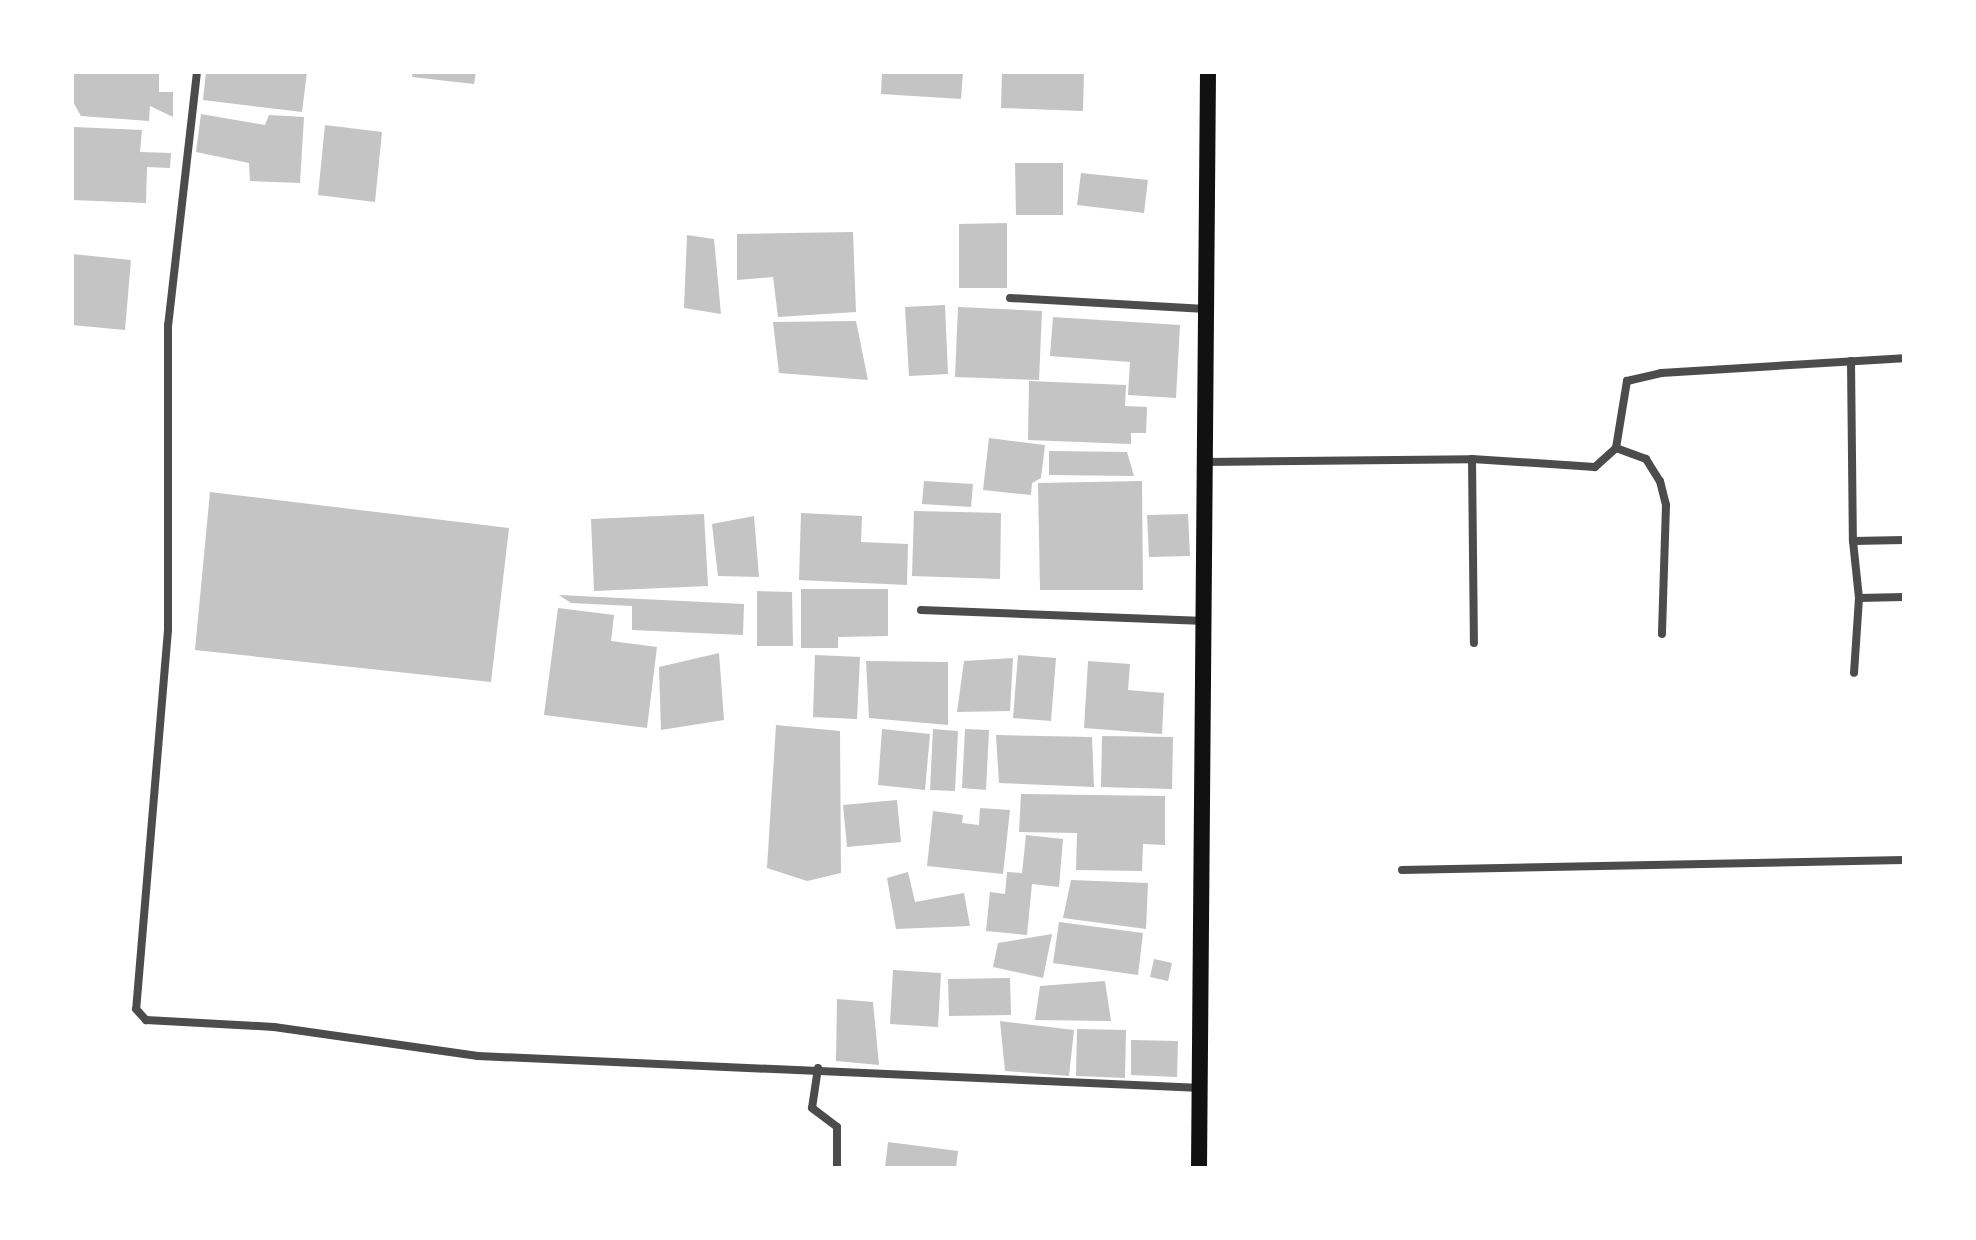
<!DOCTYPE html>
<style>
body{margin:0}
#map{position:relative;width:1976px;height:1240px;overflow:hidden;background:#fff;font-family:Rubik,sans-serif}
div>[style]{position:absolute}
.building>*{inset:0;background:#c4c4c4}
.minor>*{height:8px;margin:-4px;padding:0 4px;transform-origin:4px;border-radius:4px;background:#4c4c4c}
.secondary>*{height:16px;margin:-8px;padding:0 8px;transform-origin:8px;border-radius:8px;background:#111}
span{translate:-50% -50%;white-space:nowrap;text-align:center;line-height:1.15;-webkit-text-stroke:6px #fff;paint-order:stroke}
.frame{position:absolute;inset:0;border:74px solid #fff;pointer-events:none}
</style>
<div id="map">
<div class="building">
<i style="clip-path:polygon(73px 72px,159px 72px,159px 92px,173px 92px,173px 117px,150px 106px,149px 121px,81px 116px,73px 102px)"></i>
<i style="clip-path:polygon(206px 72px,307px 72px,302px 112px,203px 100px)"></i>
<i style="clip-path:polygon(413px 72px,476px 72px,474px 84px,412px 77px)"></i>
<i style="clip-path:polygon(882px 72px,963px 72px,961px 99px,881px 94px)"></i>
<i style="clip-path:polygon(1002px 72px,1084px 72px,1083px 111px,1001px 108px)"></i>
<i style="clip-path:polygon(201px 114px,265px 125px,269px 115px,304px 117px,300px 183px,250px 181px,249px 163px,196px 152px)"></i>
<i style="clip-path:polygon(325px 125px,382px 132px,375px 202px,318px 195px)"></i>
<i style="clip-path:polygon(74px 127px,142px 130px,140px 152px,171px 153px,170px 168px,147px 167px,146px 203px,72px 200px)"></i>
<i style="clip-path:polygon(1015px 163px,1063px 163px,1063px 215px,1016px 215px)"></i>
<i style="clip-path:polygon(1081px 173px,1148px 180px,1144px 213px,1077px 205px)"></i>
<i style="clip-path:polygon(1007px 223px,1007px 288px,959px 288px,959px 224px)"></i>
<i style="clip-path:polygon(853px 232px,856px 312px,778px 317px,773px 277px,737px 280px,737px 234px)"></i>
<i style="clip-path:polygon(687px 235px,714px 239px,721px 314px,684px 308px)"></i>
<i style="clip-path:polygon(72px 254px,131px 260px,125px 330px,72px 325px)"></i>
<i style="clip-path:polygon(945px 305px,948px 374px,909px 376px,905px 307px)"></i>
<i style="clip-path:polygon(958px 307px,1042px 311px,1039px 380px,955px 377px)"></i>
<i style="clip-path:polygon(1053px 317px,1180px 325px,1176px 398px,1128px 395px,1130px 362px,1050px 356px)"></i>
<i style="clip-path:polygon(856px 321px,868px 380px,779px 373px,773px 322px)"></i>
<i style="clip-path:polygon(1029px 381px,1126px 385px,1125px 406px,1147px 407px,1146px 433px,1131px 433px,1131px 444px,1028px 440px)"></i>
<i style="clip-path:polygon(989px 438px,1045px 445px,1041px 478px,1032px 483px,1031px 495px,983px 490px)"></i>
<i style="clip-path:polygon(1049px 451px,1127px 452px,1134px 476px,1049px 475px)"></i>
<i style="clip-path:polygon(924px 481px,973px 484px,971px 507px,922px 504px)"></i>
<i style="clip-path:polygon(1142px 481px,1143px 590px,1040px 590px,1038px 483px)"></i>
<i style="clip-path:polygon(210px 492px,509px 528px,491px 682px,195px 650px)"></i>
<i style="clip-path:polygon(914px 511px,1001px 513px,1000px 579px,912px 576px)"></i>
<i style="clip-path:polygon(801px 513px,862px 516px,861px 542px,908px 544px,907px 585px,799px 580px)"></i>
<i style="clip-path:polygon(704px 514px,708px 586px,594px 591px,591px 519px)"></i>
<i style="clip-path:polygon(1188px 514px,1190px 556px,1149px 557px,1147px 515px)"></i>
<i style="clip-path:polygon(754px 516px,759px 577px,718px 576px,712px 524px)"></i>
<i style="clip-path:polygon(801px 589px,888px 589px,888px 636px,838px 637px,838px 648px,801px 648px)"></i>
<i style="clip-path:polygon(757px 591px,792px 592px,793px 646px,757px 646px)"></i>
<i style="clip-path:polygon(559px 595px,744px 604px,743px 635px,632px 630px,632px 606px,571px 603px)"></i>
<i style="clip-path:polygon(558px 608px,614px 615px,611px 641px,657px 647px,647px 728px,544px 715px)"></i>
<i style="clip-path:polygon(719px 653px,724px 720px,661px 730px,659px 667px)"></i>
<i style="clip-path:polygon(815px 655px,860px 657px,857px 719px,813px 717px)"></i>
<i style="clip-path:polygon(1018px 655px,1056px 658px,1051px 721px,1013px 718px)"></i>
<i style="clip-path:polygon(1013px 658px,1010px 711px,957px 712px,964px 661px)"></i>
<i style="clip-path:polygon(866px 661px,948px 662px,948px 725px,869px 718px)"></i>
<i style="clip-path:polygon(1088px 661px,1130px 664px,1128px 690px,1164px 693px,1162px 734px,1084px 728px)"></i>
<i style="clip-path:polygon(776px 725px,840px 731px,841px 873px,807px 881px,767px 868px)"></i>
<i style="clip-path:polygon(882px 729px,930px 734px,925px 790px,878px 785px)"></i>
<i style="clip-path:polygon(933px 729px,958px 731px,955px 791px,930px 790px)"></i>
<i style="clip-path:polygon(965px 729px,989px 730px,986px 790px,962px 788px)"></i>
<i style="clip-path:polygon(996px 735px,1092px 737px,1094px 787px,999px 783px)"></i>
<i style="clip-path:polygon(1102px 736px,1173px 737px,1172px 789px,1101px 787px)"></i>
<i style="clip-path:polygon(1021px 794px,1165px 796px,1165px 845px,1143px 844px,1142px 871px,1076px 870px,1077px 833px,1019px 832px)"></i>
<i style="clip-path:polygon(897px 800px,901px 842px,847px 847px,843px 805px)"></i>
<i style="clip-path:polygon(980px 808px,1010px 810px,1003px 874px,927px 866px,933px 811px,963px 815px,962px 823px,979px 825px)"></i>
<i style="clip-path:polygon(1026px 835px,1063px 839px,1059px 887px,1032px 884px,1027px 935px,986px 931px,990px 892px,1005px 894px,1007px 872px,1022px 873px)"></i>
<i style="clip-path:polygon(908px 872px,915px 902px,964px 893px,970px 926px,896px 929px,887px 878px)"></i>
<i style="clip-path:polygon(1071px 880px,1148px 883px,1146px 929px,1063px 918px)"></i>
<i style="clip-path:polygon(1059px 922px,1143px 933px,1138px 975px,1053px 963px)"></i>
<i style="clip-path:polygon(1052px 934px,1043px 978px,993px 967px,998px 943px)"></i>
<i style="clip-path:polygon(1154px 959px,1172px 963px,1168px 981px,1150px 977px)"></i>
<i style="clip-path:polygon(893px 970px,941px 973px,938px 1027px,890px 1024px)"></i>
<i style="clip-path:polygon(1010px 978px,1011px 1015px,949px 1016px,948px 979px)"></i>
<i style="clip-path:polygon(1105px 981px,1111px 1021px,1035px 1020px,1040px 986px)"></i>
<i style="clip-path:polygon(837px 999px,873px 1002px,879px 1065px,836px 1061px)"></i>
<i style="clip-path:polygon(1000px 1021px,1074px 1030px,1069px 1076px,1005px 1071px)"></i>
<i style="clip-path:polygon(1077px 1029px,1126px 1030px,1125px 1078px,1076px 1076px)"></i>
<i style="clip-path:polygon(1131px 1040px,1178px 1041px,1177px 1077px,1131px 1075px)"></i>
<i style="clip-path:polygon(888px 1142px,958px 1151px,956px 1168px,885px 1168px)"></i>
</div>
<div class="minor">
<i style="left:197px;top:72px;width:255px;rotate:96.5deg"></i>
<i style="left:168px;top:325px;width:305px;rotate:90deg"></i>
<i style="left:168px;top:630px;width:380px;rotate:94.8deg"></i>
<i style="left:136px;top:1009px;width:15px;rotate:48deg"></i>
<i style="left:146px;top:1020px;width:128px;rotate:3.1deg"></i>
<i style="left:274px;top:1027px;width:206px;rotate:8.1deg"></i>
<i style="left:478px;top:1056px;width:724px;rotate:2.53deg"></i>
<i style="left:1010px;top:298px;width:196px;rotate:3.2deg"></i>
<i style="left:1851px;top:361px;width:180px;rotate:89.4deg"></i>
<i style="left:1853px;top:541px;width:57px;rotate:84deg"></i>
<i style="left:1859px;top:598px;width:75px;rotate:93.8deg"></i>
<i style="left:1616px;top:448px;width:32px;rotate:20deg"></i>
<i style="left:1646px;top:459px;width:26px;rotate:58deg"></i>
<i style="left:1660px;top:481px;width:25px;rotate:76deg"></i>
<i style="left:1666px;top:505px;width:129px;rotate:91.8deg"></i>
<i style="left:1472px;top:459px;width:184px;rotate:89.4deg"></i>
<i style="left:1206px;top:462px;width:266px;rotate:-0.6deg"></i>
<i style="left:1472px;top:459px;width:123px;rotate:3.7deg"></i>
<i style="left:1595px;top:467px;width:28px;rotate:-42deg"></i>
<i style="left:1616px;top:448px;width:68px;rotate:-80.7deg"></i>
<i style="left:1627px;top:381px;width:35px;rotate:-13deg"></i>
<i style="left:1661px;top:373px;width:243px;rotate:-3.5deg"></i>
<i style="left:1853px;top:541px;width:51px;rotate:-1.1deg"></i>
<i style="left:1859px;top:598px;width:45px;rotate:-1.3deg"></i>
<i style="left:921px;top:610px;width:284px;rotate:2.2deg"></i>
<i style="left:1402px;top:870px;width:502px;rotate:-1.14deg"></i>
<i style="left:818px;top:1068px;width:40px;rotate:98.5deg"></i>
<i style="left:812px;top:1108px;width:31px;rotate:37deg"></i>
<i style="left:837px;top:1127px;width:41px;rotate:90deg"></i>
</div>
<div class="secondary">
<i style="left:1199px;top:1168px;width:1096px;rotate:-89.53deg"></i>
</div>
<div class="frame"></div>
</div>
